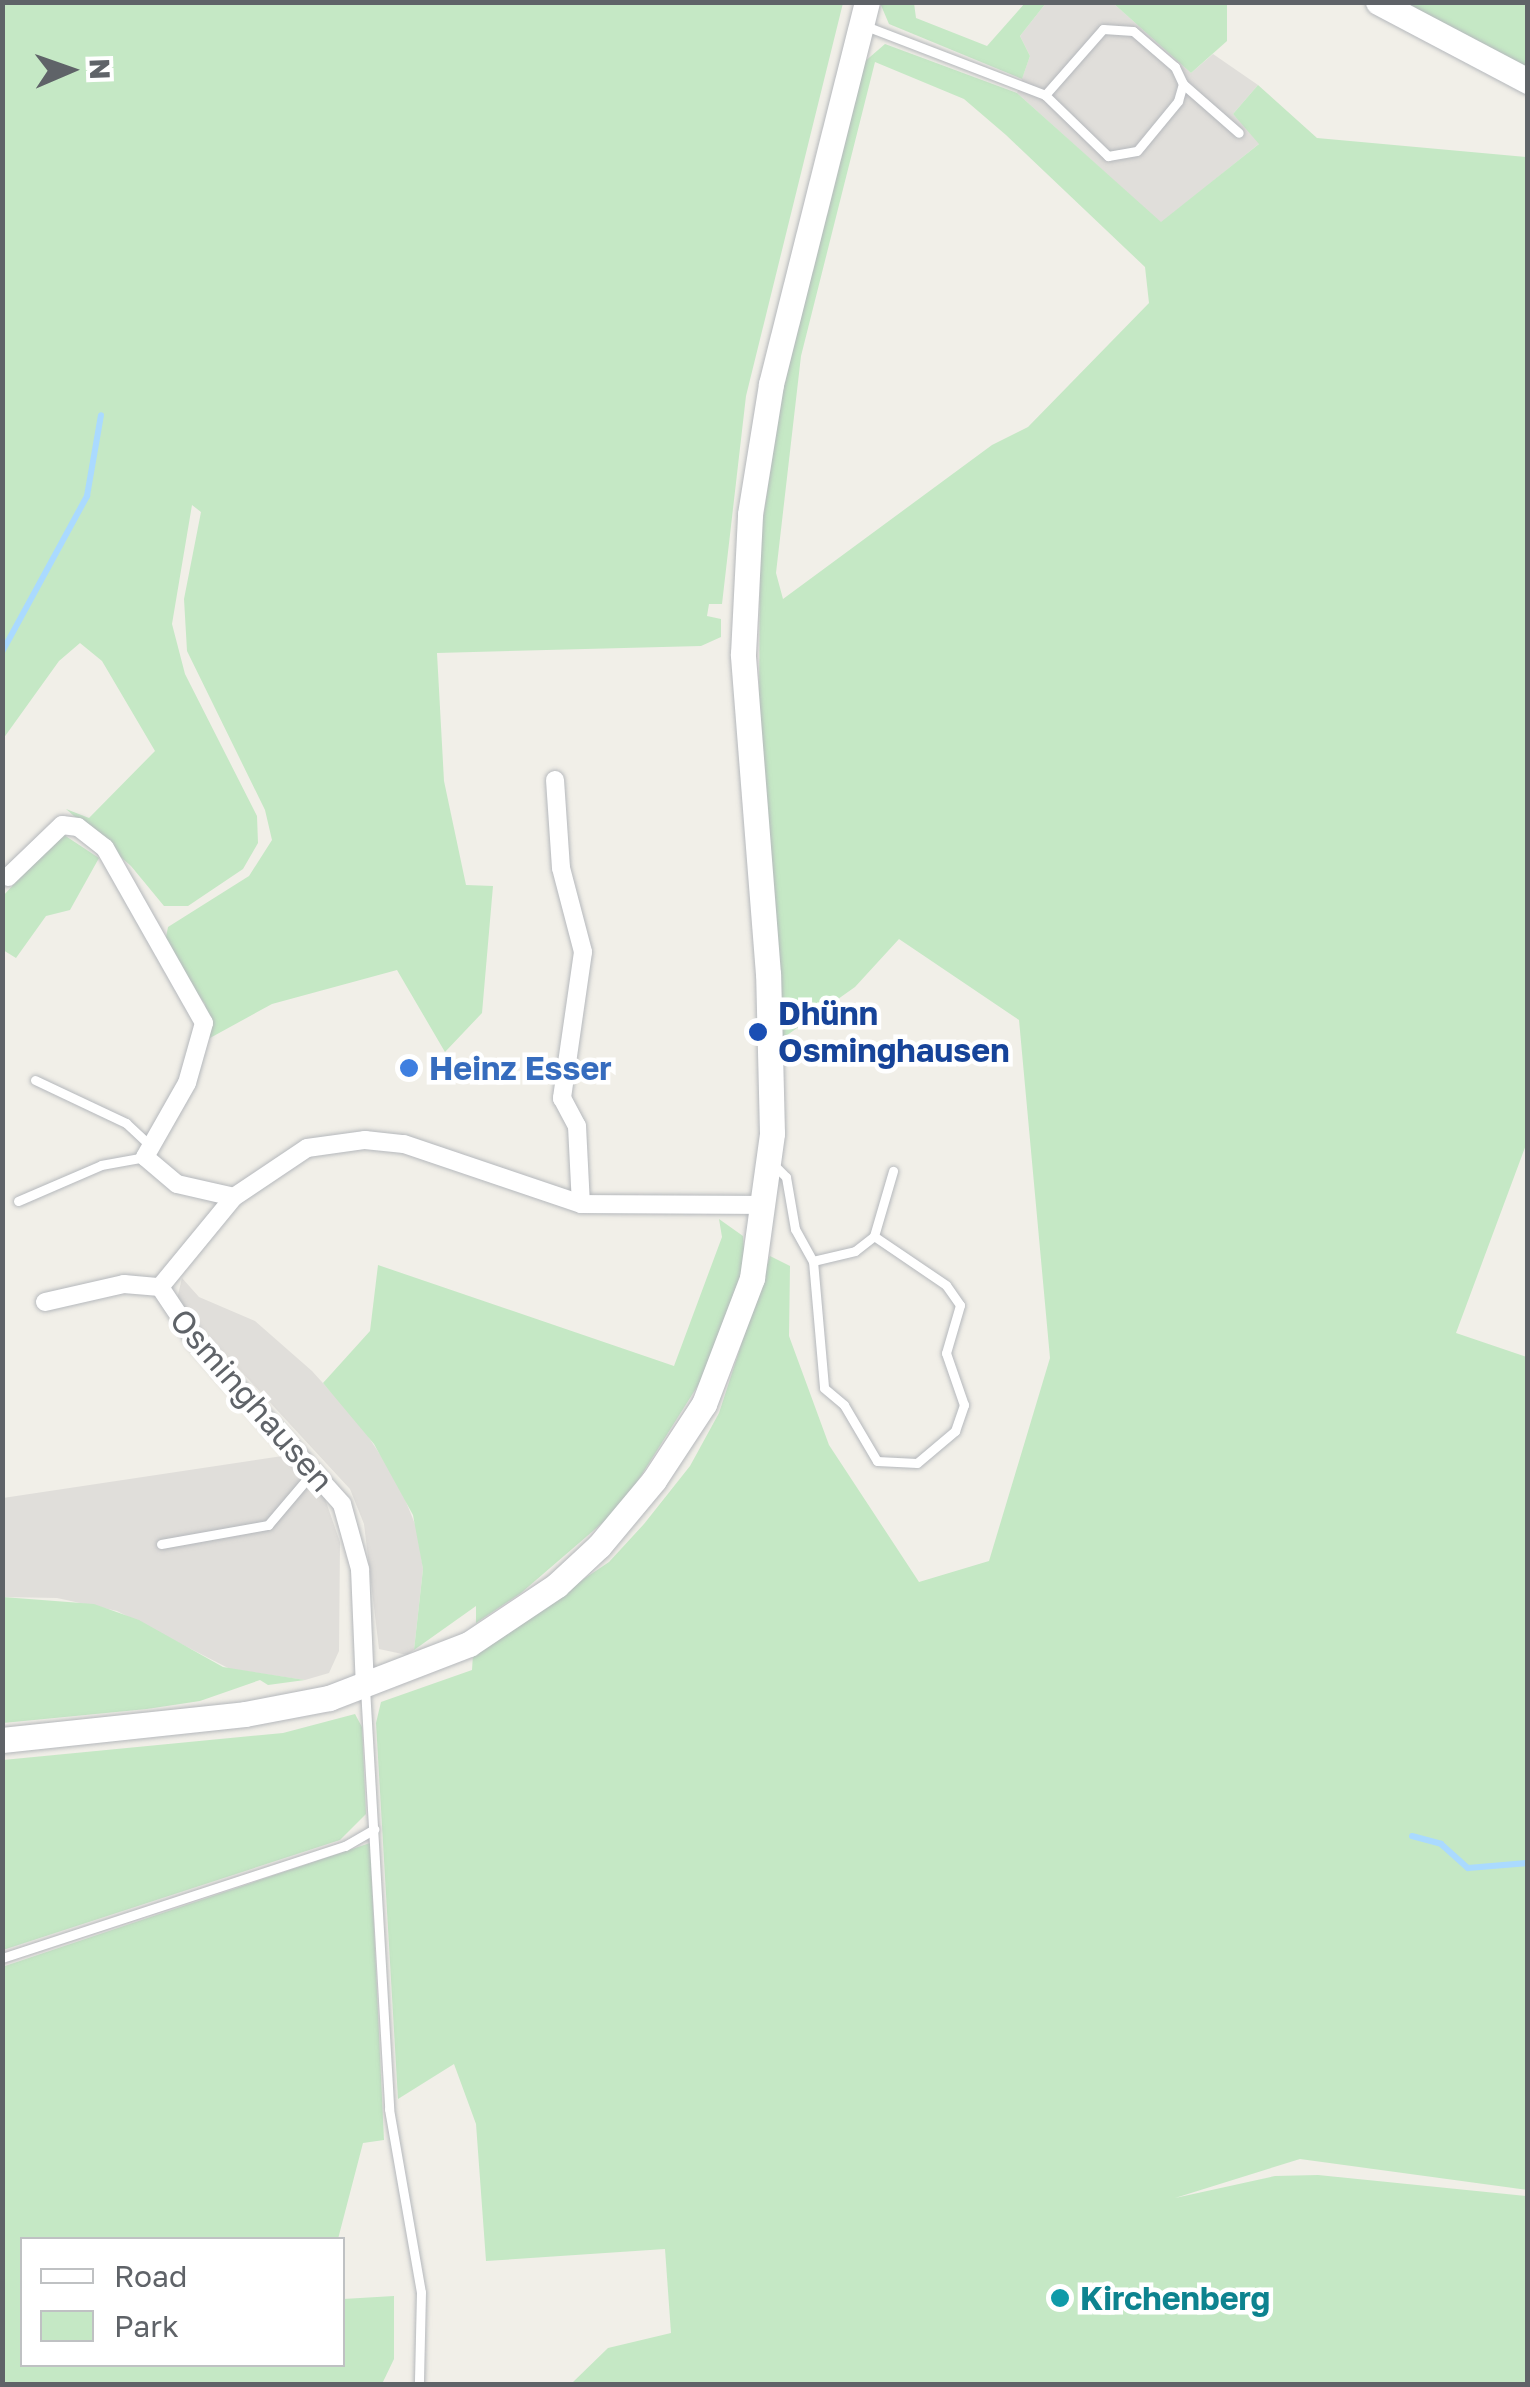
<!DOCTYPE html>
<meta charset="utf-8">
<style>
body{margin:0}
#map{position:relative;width:1530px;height:2387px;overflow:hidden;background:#f1efe8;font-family:"Golos Text",sans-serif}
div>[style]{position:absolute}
.industrial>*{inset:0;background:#e0deda}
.green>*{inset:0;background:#c5e8c5}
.stream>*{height:6px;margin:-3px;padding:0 3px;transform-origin:3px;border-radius:3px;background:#aadaff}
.roads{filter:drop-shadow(0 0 2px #b5b8bc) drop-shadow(0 0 2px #b5b8bc)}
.service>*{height:9px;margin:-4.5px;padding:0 4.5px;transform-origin:4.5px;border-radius:4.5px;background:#fff}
.minor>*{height:18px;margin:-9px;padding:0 9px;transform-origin:9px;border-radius:9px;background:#fff}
.secondary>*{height:25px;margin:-12.5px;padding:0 12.5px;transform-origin:12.5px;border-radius:12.5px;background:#fff}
.dots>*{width:28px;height:28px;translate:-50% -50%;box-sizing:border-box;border:5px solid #fff;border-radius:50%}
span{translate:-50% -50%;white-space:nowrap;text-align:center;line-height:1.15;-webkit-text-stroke:9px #fff;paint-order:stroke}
.transit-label{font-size:32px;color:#164399;font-weight:700}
.left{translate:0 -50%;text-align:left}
.shop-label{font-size:32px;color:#366cbe;font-weight:700}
.street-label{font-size:32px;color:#5f6368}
.culture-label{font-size:32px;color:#0d838f;font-weight:700}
.frame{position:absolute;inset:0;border:5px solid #5f6368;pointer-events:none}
.legend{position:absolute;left:20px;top:2237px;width:325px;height:130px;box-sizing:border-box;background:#fff;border:2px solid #bfc1c3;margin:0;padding:12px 18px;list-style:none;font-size:30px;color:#5f6368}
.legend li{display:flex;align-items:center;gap:20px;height:50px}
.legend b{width:50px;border:2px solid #bfc1c3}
.north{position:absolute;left:20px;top:20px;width:100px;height:100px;-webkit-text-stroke:8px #fff;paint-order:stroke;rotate:88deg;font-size:28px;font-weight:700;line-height:40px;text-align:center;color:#5f6368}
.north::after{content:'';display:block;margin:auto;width:35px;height:45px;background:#5f6368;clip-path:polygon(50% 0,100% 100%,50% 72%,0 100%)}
</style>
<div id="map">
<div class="industrial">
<i style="clip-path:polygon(1046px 3px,1113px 3px,1191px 73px,1213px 54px,1258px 85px,1233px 114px,1260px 143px,1161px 223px,1017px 93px,1030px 56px,1020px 36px)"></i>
<i style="clip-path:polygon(182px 1278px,199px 1297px,255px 1321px,312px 1371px,360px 1424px,398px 1482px,417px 1529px,423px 1569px,414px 1650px,407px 1655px,379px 1649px,364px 1524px,350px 1489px,199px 1326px,177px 1299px)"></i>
<i style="clip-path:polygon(289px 1455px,323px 1493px,340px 1542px,339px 1651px,329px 1673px,305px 1680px,230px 1669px,117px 1611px,57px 1598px,3px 1597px,3px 1498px)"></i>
</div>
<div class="green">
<i style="clip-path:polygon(3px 3px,843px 3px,746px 396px,722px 604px,709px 604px,707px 616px,721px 619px,721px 637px,701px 646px,437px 653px,444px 781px,466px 885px,493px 886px,482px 1013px,445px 1052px,397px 970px,272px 1004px,210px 1038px,205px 1004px,164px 947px,168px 927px,249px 876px,272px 840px,265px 810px,187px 651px,184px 599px,201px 512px,192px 505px,172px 624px,185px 674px,257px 816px,258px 843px,243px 869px,188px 906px,164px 906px,131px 866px,66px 809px,89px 818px,155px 751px,102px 661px,80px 643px,59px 661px,3px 739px)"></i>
<i style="clip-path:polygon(880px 3px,914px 3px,916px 18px,987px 46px,1025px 3px,1046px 3px,1020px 36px,1030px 56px,1022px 79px,889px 24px)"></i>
<i style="clip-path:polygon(1113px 3px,1227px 3px,1227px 41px,1191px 73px)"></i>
<i style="clip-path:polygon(1397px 3px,1527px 3px,1527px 73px)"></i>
<i style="clip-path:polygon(evenodd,885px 44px,1017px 93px,1161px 222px,1259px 144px,1233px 114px,1258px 85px,1317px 138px,1527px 157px,1527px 1142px,1456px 1333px,1527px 1357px,1527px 2190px,1300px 2159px,1175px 2198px,1275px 2176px,1318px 2175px,1527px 2196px,1527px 2384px,560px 2384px,572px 2383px,608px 2348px,671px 2333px,665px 2249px,486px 2261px,476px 2124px,454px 2064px,398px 2099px,376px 1723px,381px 1702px,472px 1670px,473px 1654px,609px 1562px,644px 1524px,690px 1466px,719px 1413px,770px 1256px,790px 1266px,789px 1336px,829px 1445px,919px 1582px,989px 1561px,1050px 1358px,1019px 1020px,899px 939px,855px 987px,783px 1038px,759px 731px,760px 540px,781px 398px,863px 63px,885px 44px,875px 62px,964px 99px,1006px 135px,1145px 267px,1149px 303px,1028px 427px,992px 445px,783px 599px,776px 573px,801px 356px,875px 62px)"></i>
<i style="clip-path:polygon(61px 833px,99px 858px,70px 910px,46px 916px,16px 958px,3px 950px,3px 896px)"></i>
<i style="clip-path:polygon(719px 1219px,743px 1236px,745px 1262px,707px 1371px,622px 1506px,521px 1593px,476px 1623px,476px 1606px,414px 1650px,423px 1569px,413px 1515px,374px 1444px,323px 1383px,370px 1331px,378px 1265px,674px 1366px,722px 1237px)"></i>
<i style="clip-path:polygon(3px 1597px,94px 1604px,139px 1620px,223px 1667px,305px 1680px,268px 1685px,260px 1680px,200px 1701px,147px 1709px,3px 1723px)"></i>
<i style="clip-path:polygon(355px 1714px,362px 1727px,366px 1814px,340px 1840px,3px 1950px,3px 1760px,283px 1733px)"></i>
<i style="clip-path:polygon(370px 1843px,384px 2140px,363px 2143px,338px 2239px,22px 2240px,22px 2364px,342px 2364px,343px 2299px,394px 2296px,394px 2359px,382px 2384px,3px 2384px,2px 1967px)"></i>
</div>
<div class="stream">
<i style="left:2px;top:652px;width:178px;rotate:-61.4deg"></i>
<i style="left:87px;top:496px;width:82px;rotate:-80.2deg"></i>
<i style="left:1412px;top:1836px;width:30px;rotate:15deg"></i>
<i style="left:1441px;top:1844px;width:36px;rotate:42deg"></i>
<i style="left:1468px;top:1868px;width:60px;rotate:-4.8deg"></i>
</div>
<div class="roads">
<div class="service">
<i style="left:863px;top:25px;width:195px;rotate:21deg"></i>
<i style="left:1045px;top:95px;width:88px;rotate:44.1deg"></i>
<i style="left:1108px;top:156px;width:29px;rotate:-10deg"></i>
<i style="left:1137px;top:151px;width:65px;rotate:-50.6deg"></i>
<i style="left:1178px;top:101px;width:18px;rotate:-74deg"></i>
<i style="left:1183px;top:84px;width:19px;rotate:-115deg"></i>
<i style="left:1175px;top:67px;width:55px;rotate:-139.4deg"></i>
<i style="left:1133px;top:31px;width:30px;rotate:-176deg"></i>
<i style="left:1103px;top:29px;width:88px;rotate:131.3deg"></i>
<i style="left:1183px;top:84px;width:74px;rotate:41.2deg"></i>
<i style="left:35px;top:1080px;width:101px;rotate:25.3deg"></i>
<i style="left:126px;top:1123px;width:34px;rotate:43deg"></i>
<i style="left:772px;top:1163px;width:20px;rotate:45deg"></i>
<i style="left:786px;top:1177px;width:53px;rotate:80.2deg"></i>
<i style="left:795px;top:1229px;width:37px;rotate:61deg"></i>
<i style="left:813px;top:1261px;width:127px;rotate:85deg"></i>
<i style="left:824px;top:1388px;width:26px;rotate:40deg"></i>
<i style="left:844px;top:1405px;width:65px;rotate:59.5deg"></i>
<i style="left:877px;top:1461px;width:40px;rotate:2.9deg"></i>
<i style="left:917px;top:1463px;width:50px;rotate:-40.1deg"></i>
<i style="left:955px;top:1431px;width:28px;rotate:-71deg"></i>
<i style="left:964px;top:1405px;width:55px;rotate:-109.1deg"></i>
<i style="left:946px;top:1353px;width:50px;rotate:-73.7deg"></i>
<i style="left:960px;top:1305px;width:24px;rotate:-125deg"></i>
<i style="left:946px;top:1285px;width:87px;rotate:-145.8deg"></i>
<i style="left:18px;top:1201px;width:90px;rotate:-23.4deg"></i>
<i style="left:101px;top:1165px;width:45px;rotate:-10.3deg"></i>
<i style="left:813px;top:1261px;width:43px;rotate:-13.4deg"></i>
<i style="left:855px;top:1251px;width:24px;rotate:-38deg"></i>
<i style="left:874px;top:1236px;width:68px;rotate:-73.7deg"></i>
<i style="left:161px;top:1544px;width:109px;rotate:-10.1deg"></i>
<i style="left:268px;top:1525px;width:70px;rotate:-49.7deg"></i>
<i style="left:365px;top:1688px;width:422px;rotate:86.7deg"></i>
<i style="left:389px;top:2109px;width:186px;rotate:80.1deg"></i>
<i style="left:421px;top:2292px;width:90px;rotate:91.3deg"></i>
<i style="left:2px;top:1958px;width:361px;rotate:-18.1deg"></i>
<i style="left:345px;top:1846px;width:34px;rotate:-30deg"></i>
</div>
<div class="minor">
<i style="left:555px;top:780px;width:88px;rotate:86.1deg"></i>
<i style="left:561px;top:868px;width:87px;rotate:75.3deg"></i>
<i style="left:583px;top:952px;width:148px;rotate:98.2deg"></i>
<i style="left:562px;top:1098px;width:32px;rotate:62deg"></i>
<i style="left:577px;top:1126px;width:78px;rotate:87.1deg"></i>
<i style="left:8px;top:877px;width:75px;rotate:-43.9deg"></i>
<i style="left:62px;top:825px;width:16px;rotate:7deg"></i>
<i style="left:78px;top:827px;width:34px;rotate:38deg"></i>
<i style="left:105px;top:848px;width:201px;rotate:60.5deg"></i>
<i style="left:204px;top:1023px;width:62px;rotate:105.8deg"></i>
<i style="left:187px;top:1083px;width:85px;rotate:119.6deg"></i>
<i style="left:145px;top:1157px;width:42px;rotate:40.2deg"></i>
<i style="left:177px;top:1184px;width:58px;rotate:12.8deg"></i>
<i style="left:45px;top:1302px;width:81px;rotate:-12.8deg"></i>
<i style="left:124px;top:1284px;width:36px;rotate:5deg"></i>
<i style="left:365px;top:1688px;width:119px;rotate:-92.4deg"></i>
<i style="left:360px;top:1569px;width:67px;rotate:-105.5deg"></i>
<i style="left:342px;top:1504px;width:219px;rotate:-131.9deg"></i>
<i style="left:196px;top:1341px;width:65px;rotate:-123.7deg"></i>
<i style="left:160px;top:1287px;width:117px;rotate:-50.6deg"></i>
<i style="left:234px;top:1197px;width:88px;rotate:-33.9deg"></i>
<i style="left:307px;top:1148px;width:59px;rotate:-7.9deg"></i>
<i style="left:365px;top:1140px;width:39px;rotate:6deg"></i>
<i style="left:404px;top:1144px;width:187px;rotate:18.7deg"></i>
<i style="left:581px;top:1204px;width:183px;rotate:0.3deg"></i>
</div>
<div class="secondary">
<i style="left:1378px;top:2px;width:170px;rotate:27.8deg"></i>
<i style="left:2px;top:1740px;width:244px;rotate:-6.1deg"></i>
<i style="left:245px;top:1714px;width:86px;rotate:-10.8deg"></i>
<i style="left:329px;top:1698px;width:150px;rotate:-21.1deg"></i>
<i style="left:469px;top:1644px;width:106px;rotate:-33.8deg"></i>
<i style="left:557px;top:1585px;width:57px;rotate:-42.9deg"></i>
<i style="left:599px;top:1546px;width:86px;rotate:-50.2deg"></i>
<i style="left:654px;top:1480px;width:91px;rotate:-56.7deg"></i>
<i style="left:704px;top:1404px;width:135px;rotate:-69.1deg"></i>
<i style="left:752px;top:1278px;width:146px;rotate:-82.1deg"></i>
<i style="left:772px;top:1133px;width:159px;rotate:-91.4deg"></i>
<i style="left:768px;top:974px;width:321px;rotate:-94.5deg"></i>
<i style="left:743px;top:654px;width:140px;rotate:-87.1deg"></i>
<i style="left:750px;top:514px;width:132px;rotate:-80.8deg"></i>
<i style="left:771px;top:384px;width:394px;rotate:-75.9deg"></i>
</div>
</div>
<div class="dots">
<i style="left:758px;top:1032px;background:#1a4fb4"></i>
<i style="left:409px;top:1068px;background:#3f7fe0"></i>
<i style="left:1060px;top:2298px;background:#0f9aa8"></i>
</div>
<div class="transit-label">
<span class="left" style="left:778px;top:1032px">Dhünn<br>Osminghausen</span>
</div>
<div class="shop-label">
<span class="left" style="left:429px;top:1068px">Heinz Esser</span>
</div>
<div class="street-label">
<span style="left:252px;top:1400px;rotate:49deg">Osminghausen</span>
</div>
<div class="culture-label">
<span class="left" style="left:1080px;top:2298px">Kirchenberg</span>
</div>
<div class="frame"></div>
<ul class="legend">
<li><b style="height:12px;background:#fff"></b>Road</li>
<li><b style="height:28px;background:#c5e8c5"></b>Park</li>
</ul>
<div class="north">N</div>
</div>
